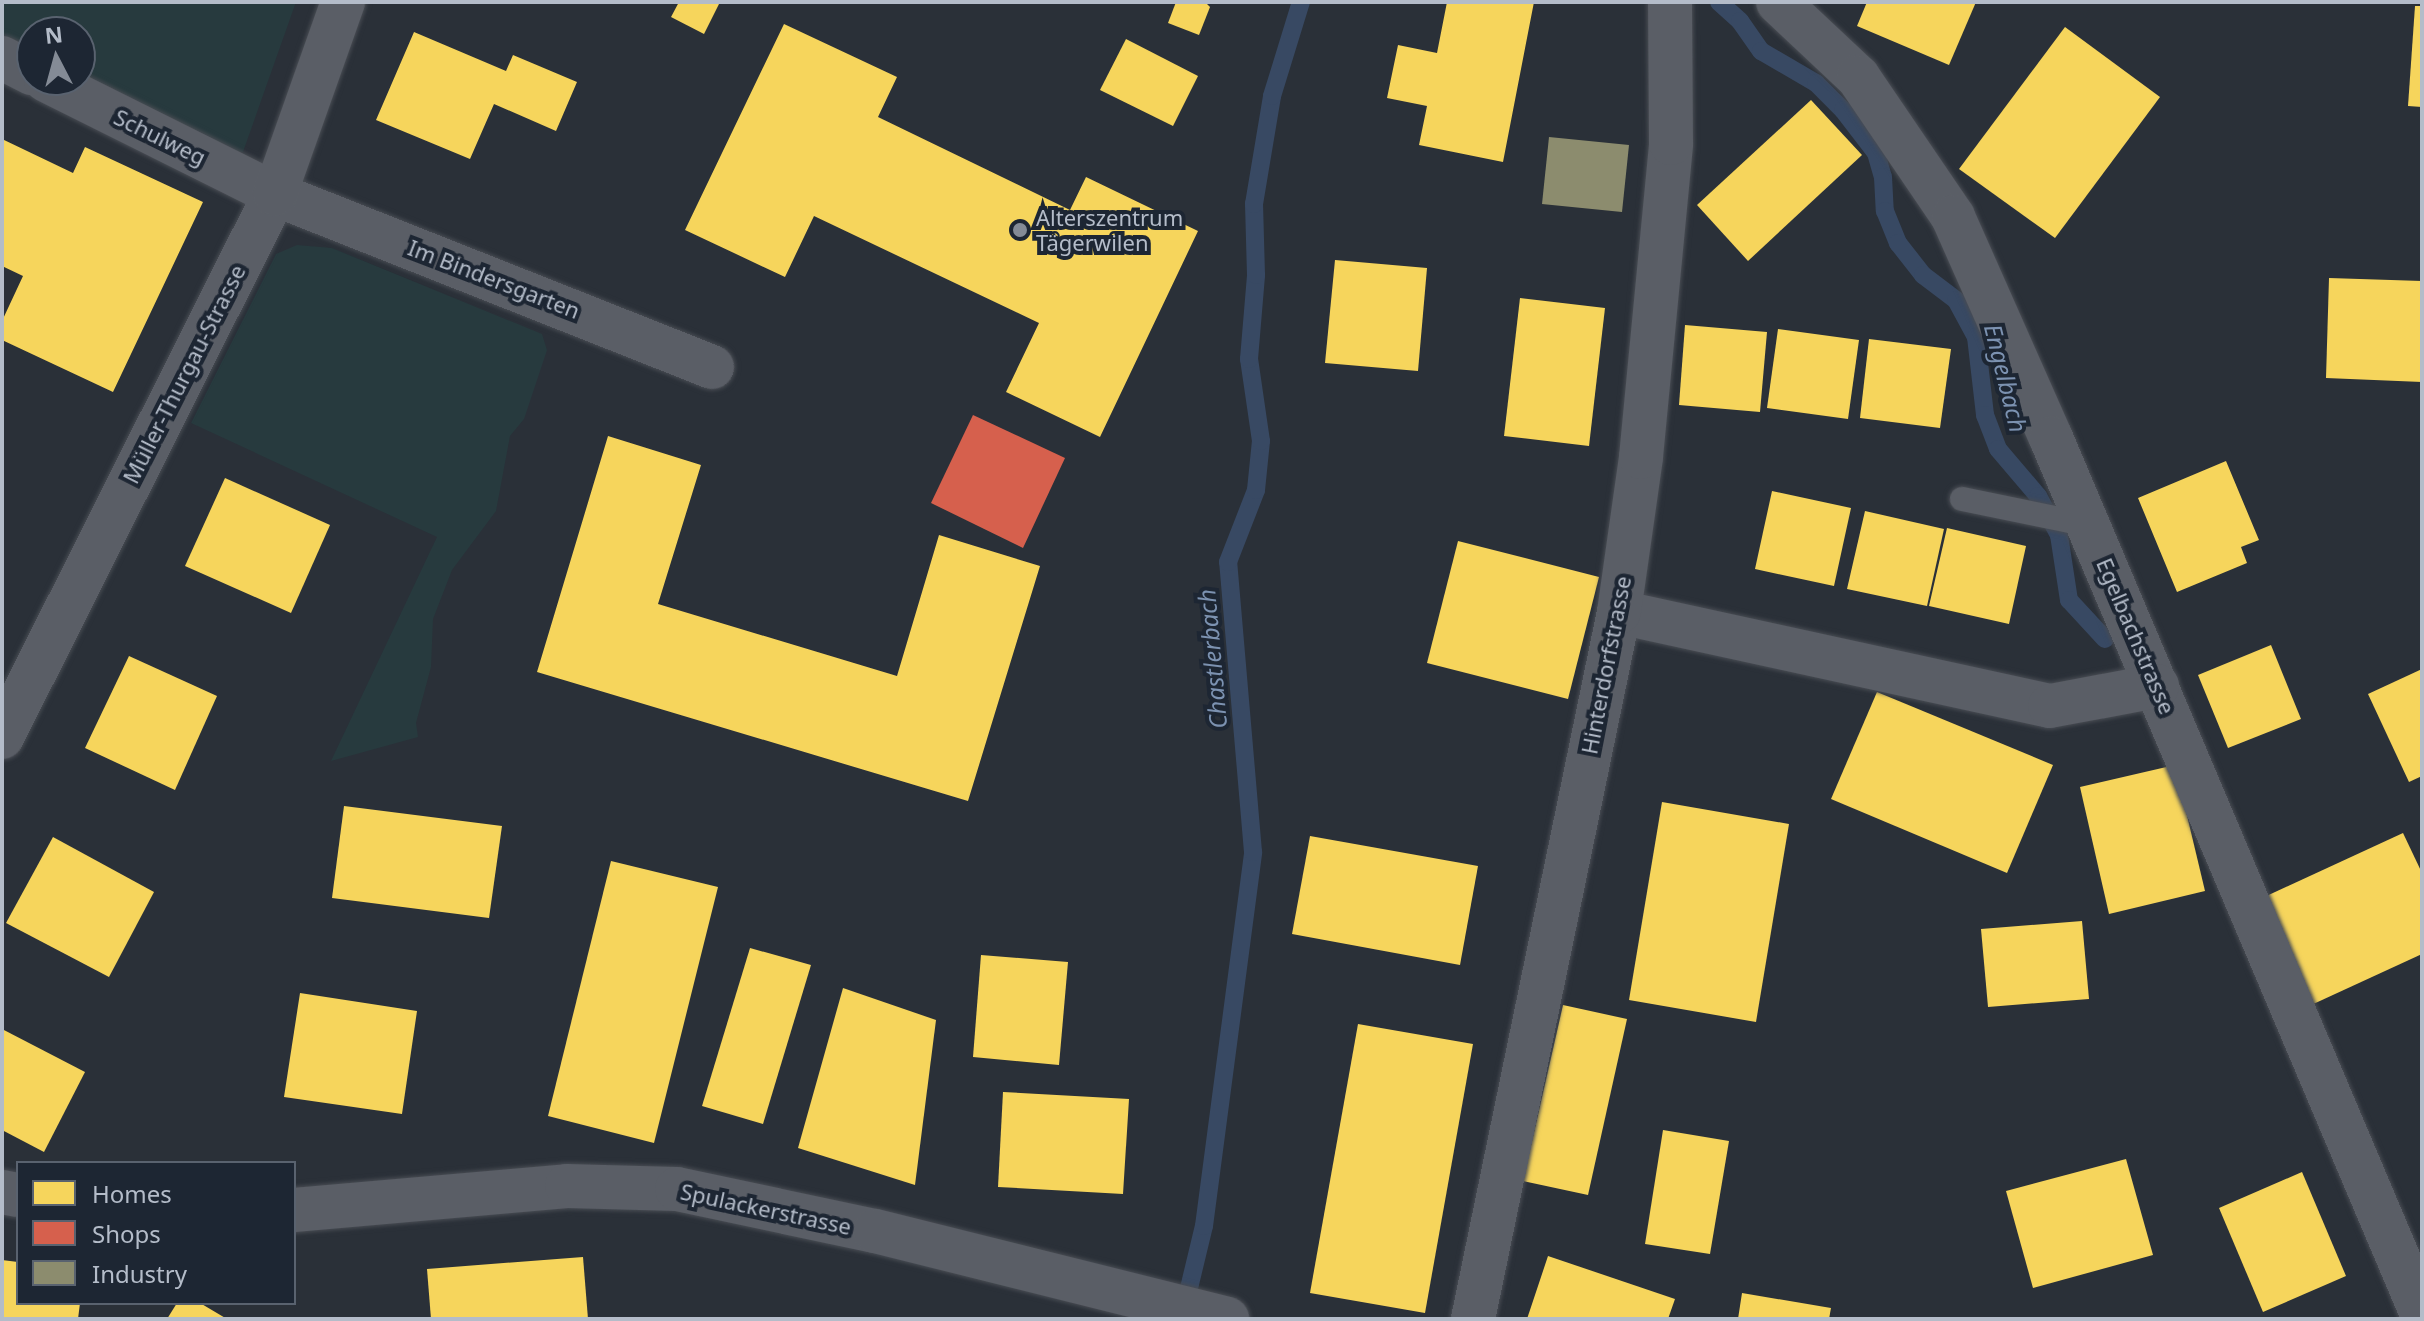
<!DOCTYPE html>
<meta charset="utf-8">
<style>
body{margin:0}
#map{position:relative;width:2424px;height:1321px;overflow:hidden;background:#2a3038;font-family:"Noto Sans",sans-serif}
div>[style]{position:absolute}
.green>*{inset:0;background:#273a3e}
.homes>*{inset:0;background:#f6d55c}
.shops>*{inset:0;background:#d6604d}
.industry>*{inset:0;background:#8c8c6e}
.stream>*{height:18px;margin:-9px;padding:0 9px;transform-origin:9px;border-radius:9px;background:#384963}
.roads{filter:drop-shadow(0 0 2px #484c53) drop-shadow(0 0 2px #484c53)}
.lane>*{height:24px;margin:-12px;padding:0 12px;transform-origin:12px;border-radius:12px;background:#5a5e66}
.street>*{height:44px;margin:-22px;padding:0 22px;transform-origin:22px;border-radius:22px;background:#5a5e66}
.dots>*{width:22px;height:22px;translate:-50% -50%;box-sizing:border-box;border:4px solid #1d2633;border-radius:50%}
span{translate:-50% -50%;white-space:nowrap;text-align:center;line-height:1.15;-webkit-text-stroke:8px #1d2633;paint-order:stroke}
.street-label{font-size:22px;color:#b4bcc9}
.poi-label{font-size:22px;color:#b4bcc9}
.left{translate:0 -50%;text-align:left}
.water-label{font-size:24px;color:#7c92b1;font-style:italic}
.frame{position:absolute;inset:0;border:4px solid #b4bcc9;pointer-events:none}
.legend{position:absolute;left:16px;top:1161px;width:280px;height:144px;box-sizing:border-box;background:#1d2633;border:2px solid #59626f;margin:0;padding:10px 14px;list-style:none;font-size:24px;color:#b4bcc9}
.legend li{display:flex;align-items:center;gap:16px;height:40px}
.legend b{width:40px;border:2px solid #59626f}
.north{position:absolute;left:16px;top:16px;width:80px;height:80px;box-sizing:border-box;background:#1d2633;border:2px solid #59626f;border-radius:50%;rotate:354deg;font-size:22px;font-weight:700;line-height:32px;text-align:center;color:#b4bcc9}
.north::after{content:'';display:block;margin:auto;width:28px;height:36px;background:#848b96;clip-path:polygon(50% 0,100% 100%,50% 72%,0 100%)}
</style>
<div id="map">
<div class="green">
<i style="clip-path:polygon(2px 2px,296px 2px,243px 152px,219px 150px,80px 80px,80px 32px,32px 32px,32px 56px,2px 41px)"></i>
<i style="clip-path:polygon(297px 245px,332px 248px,542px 334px,547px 350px,524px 419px,510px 436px,496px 511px,452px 570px,433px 619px,431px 667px,416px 723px,418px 737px,331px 761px,437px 537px,191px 423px,276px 254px)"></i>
</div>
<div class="homes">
<i style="clip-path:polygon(679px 2px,720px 2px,704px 34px,671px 17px)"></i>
<i style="clip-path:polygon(1176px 2px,1205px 2px,1210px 7px,1199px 35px,1168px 23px)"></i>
<i style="clip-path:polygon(1447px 2px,1534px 2px,1503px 162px,1419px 145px,1427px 106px,1387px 98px,1398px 45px,1437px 53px)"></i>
<i style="clip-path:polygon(1867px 2px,1976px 2px,1949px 65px,1857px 26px)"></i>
<i style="clip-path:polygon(2415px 6px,2422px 6px,2422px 107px,2408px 106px)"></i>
<i style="clip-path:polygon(784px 24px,897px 77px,878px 117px,1070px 210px,1086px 177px,1198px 231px,1100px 437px,1006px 392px,1039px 323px,814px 216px,785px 277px,685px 230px)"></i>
<i style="clip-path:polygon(2065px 27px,2160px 97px,2055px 238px,1959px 169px)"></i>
<i style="clip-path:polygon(414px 32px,506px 71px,513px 55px,577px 82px,556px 131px,494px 104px,470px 159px,376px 120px)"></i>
<i style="clip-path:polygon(1126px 39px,1198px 76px,1173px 126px,1100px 90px)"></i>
<i style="clip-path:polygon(1811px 100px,1862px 155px,1748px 261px,1697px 205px)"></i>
<i style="clip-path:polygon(2px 139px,73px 173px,85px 147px,203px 202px,113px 392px,2px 340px,2px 321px,23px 276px,2px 266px)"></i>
<i style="clip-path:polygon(1335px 260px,1427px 268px,1418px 371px,1325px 363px)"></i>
<i style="clip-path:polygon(2329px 278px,2422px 281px,2422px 382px,2326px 378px)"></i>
<i style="clip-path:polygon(1520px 298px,1605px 308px,1589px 446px,1504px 436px)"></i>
<i style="clip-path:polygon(1685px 325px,1767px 332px,1760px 412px,1679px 405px)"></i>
<i style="clip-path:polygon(1778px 329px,1859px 340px,1848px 419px,1767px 408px)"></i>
<i style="clip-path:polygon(1869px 339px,1951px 349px,1940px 428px,1860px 418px)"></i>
<i style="clip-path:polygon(608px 436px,701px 465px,658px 604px,897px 676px,939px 535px,1040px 566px,968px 801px,537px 672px)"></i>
<i style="clip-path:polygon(2226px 461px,2259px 540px,2241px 547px,2247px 563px,2177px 592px,2138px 498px)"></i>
<i style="clip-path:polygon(225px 478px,330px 525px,291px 613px,185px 566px)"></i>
<i style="clip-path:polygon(1772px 491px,1851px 508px,1834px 586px,1755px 569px)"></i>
<i style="clip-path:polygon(1865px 511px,1944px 529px,1927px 606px,1847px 589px)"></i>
<i style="clip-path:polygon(1947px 528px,2026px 546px,2009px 624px,1929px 606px)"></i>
<i style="clip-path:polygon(1458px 541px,1599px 577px,1568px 699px,1427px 663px)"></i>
<i style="clip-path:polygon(2271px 645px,2301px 719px,2228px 748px,2198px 675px)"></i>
<i style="clip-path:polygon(129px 656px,217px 696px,175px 790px,85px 748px)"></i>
<i style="clip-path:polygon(2422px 669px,2422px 776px,2409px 782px,2368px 694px)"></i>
<i style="clip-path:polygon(1877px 692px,2053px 765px,2007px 873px,1831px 799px)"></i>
<i style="clip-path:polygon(2175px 765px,2205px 891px,2109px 914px,2080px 787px)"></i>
<i style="clip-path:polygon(1662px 802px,1789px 824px,1756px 1022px,1629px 1000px)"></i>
<i style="clip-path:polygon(344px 806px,502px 826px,489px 918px,332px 898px)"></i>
<i style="clip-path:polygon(2403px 833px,2422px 873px,2422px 954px,2309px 1006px,2260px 899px)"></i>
<i style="clip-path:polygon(1310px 836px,1478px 866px,1460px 965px,1292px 934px)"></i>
<i style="clip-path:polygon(53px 837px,154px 892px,109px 977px,6px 923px)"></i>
<i style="clip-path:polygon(611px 861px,718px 887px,654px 1143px,548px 1116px)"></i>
<i style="clip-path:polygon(2082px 921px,2089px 999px,1988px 1007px,1981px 929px)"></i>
<i style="clip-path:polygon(750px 948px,811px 965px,763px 1124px,702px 1106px)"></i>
<i style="clip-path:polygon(981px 955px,1068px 962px,1059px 1065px,973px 1057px)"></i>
<i style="clip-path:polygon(843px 988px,936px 1020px,915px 1185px,798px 1148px)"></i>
<i style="clip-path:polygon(300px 993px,417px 1011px,402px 1114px,284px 1097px)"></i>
<i style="clip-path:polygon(1563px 1005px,1627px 1019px,1588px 1195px,1523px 1181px)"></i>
<i style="clip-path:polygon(1358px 1024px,1473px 1044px,1425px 1313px,1310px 1293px)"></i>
<i style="clip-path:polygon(2px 1029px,85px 1072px,44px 1152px,2px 1130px)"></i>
<i style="clip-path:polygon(1003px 1092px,1129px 1099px,1123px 1194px,998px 1187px)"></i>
<i style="clip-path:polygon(1663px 1130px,1729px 1141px,1710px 1254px,1645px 1244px)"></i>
<i style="clip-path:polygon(2126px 1159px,2153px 1255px,2033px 1288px,2006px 1191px)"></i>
<i style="clip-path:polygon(2302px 1172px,2346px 1276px,2263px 1312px,2219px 1208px)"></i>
<i style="clip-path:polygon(1548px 1256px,1675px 1299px,1668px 1319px,1527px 1319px)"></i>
<i style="clip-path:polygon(583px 1257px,588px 1319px,431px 1319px,427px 1269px)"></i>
<i style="clip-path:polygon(2px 1260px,18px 1262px,18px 1303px,80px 1303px,78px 1319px,2px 1319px)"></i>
<i style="clip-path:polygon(1742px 1293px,1831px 1308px,1829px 1319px,1738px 1319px)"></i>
<i style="clip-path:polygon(177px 1303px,200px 1303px,227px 1319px,167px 1319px)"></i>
</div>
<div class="shops">
<i style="clip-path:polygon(973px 415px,1065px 458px,1023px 548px,931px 503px)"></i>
</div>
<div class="industry">
<i style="clip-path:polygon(1549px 137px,1629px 145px,1622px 212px,1542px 204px)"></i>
</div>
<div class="stream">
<i style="left:1719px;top:2px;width:28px;rotate:42deg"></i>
<i style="left:1740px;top:21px;width:37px;rotate:55deg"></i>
<i style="left:1761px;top:51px;width:64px;rotate:30.2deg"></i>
<i style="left:1816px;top:83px;width:38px;rotate:45deg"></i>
<i style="left:1843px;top:110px;width:54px;rotate:52.5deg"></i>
<i style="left:1876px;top:153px;width:25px;rotate:74deg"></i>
<i style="left:1883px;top:177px;width:34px;rotate:87deg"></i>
<i style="left:1885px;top:211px;width:35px;rotate:68deg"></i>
<i style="left:1898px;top:243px;width:41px;rotate:52deg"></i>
<i style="left:1923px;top:275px;width:41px;rotate:37.1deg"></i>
<i style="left:1956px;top:300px;width:42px;rotate:61.6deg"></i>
<i style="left:1976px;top:337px;width:79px;rotate:83.4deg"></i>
<i style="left:1985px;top:415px;width:36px;rotate:69deg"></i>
<i style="left:1998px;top:449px;width:62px;rotate:49.6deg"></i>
<i style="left:2038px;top:496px;width:44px;rotate:61.7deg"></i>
<i style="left:2059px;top:535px;width:66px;rotate:81.3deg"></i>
<i style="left:2069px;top:600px;width:53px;rotate:47.3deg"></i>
<i style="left:1184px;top:1309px;width:85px;rotate:-76.5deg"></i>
<i style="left:1204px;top:1226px;width:377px;rotate:-82.5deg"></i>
<i style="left:1253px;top:852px;width:291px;rotate:-94.9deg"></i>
<i style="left:1228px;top:562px;width:77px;rotate:-68.7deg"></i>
<i style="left:1256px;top:490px;width:49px;rotate:-84.2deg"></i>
<i style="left:1261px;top:441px;width:83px;rotate:-98.3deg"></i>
<i style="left:1249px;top:359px;width:84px;rotate:-85.2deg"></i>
<i style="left:1256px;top:275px;width:71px;rotate:-91.6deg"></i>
<i style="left:1254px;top:204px;width:109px;rotate:-80.5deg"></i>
<i style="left:1272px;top:96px;width:98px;rotate:-72.9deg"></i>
</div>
<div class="roads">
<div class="lane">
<i style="left:1962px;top:499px;width:130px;rotate:11.6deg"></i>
</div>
<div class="street">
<i style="left:1778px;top:2px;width:110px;rotate:43.2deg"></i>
<i style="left:1858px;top:77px;width:169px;rotate:55.8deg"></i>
<i style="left:1953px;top:217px;width:242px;rotate:66.1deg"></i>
<i style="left:2051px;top:438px;width:951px;rotate:67.05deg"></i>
<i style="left:2px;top:58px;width:34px;rotate:27deg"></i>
<i style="left:46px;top:80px;width:256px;rotate:26.5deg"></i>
<i style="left:275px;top:194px;width:470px;rotate:21.6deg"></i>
<i style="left:1619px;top:612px;width:441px;rotate:12.3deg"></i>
<i style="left:2050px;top:706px;width:109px;rotate:-10.6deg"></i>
<i style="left:2px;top:737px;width:608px;rotate:-63.31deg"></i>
<i style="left:275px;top:194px;width:204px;rotate:-70.5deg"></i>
<i style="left:2px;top:1192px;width:16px;rotate:11deg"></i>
<i style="left:294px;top:1210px;width:274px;rotate:-5deg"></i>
<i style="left:567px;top:1186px;width:110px;rotate:1.6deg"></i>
<i style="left:677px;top:1189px;width:202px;rotate:12deg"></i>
<i style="left:875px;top:1231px;width:363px;rotate:14deg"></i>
<i style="left:1473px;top:1319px;width:722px;rotate:-78.33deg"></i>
<i style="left:1619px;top:612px;width:157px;rotate:-81.9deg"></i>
<i style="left:1641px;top:457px;width:315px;rotate:-84.5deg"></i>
<i style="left:1671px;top:143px;width:141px;rotate:-90.4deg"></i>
</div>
</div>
<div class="dots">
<i style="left:1020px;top:230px;background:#848b96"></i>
</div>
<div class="street-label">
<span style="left:160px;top:137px;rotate:26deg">Schulweg</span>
<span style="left:494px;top:279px;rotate:21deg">Im Bindersgarten</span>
<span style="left:184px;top:374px;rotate:-63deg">Müller-Thurgau-Strasse</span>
<span style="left:2136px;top:636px;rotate:67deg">Egelbachstrasse</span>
<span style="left:1606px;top:665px;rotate:-79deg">Hinterdorfstrasse</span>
<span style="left:766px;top:1209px;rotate:12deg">Spulackerstrasse</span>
</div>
<div class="poi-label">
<span class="left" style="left:1036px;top:230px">Alterszentrum<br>Tägerwilen</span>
</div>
<div class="water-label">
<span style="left:2006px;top:378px;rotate:76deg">Engelbach</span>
<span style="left:1212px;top:659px;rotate:-95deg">Chastlerbach</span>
</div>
<div class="frame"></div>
<ul class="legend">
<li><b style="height:22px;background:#f6d55c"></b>Homes</li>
<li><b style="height:22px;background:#d6604d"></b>Shops</li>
<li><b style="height:22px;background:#8c8c6e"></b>Industry</li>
</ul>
<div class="north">N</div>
</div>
